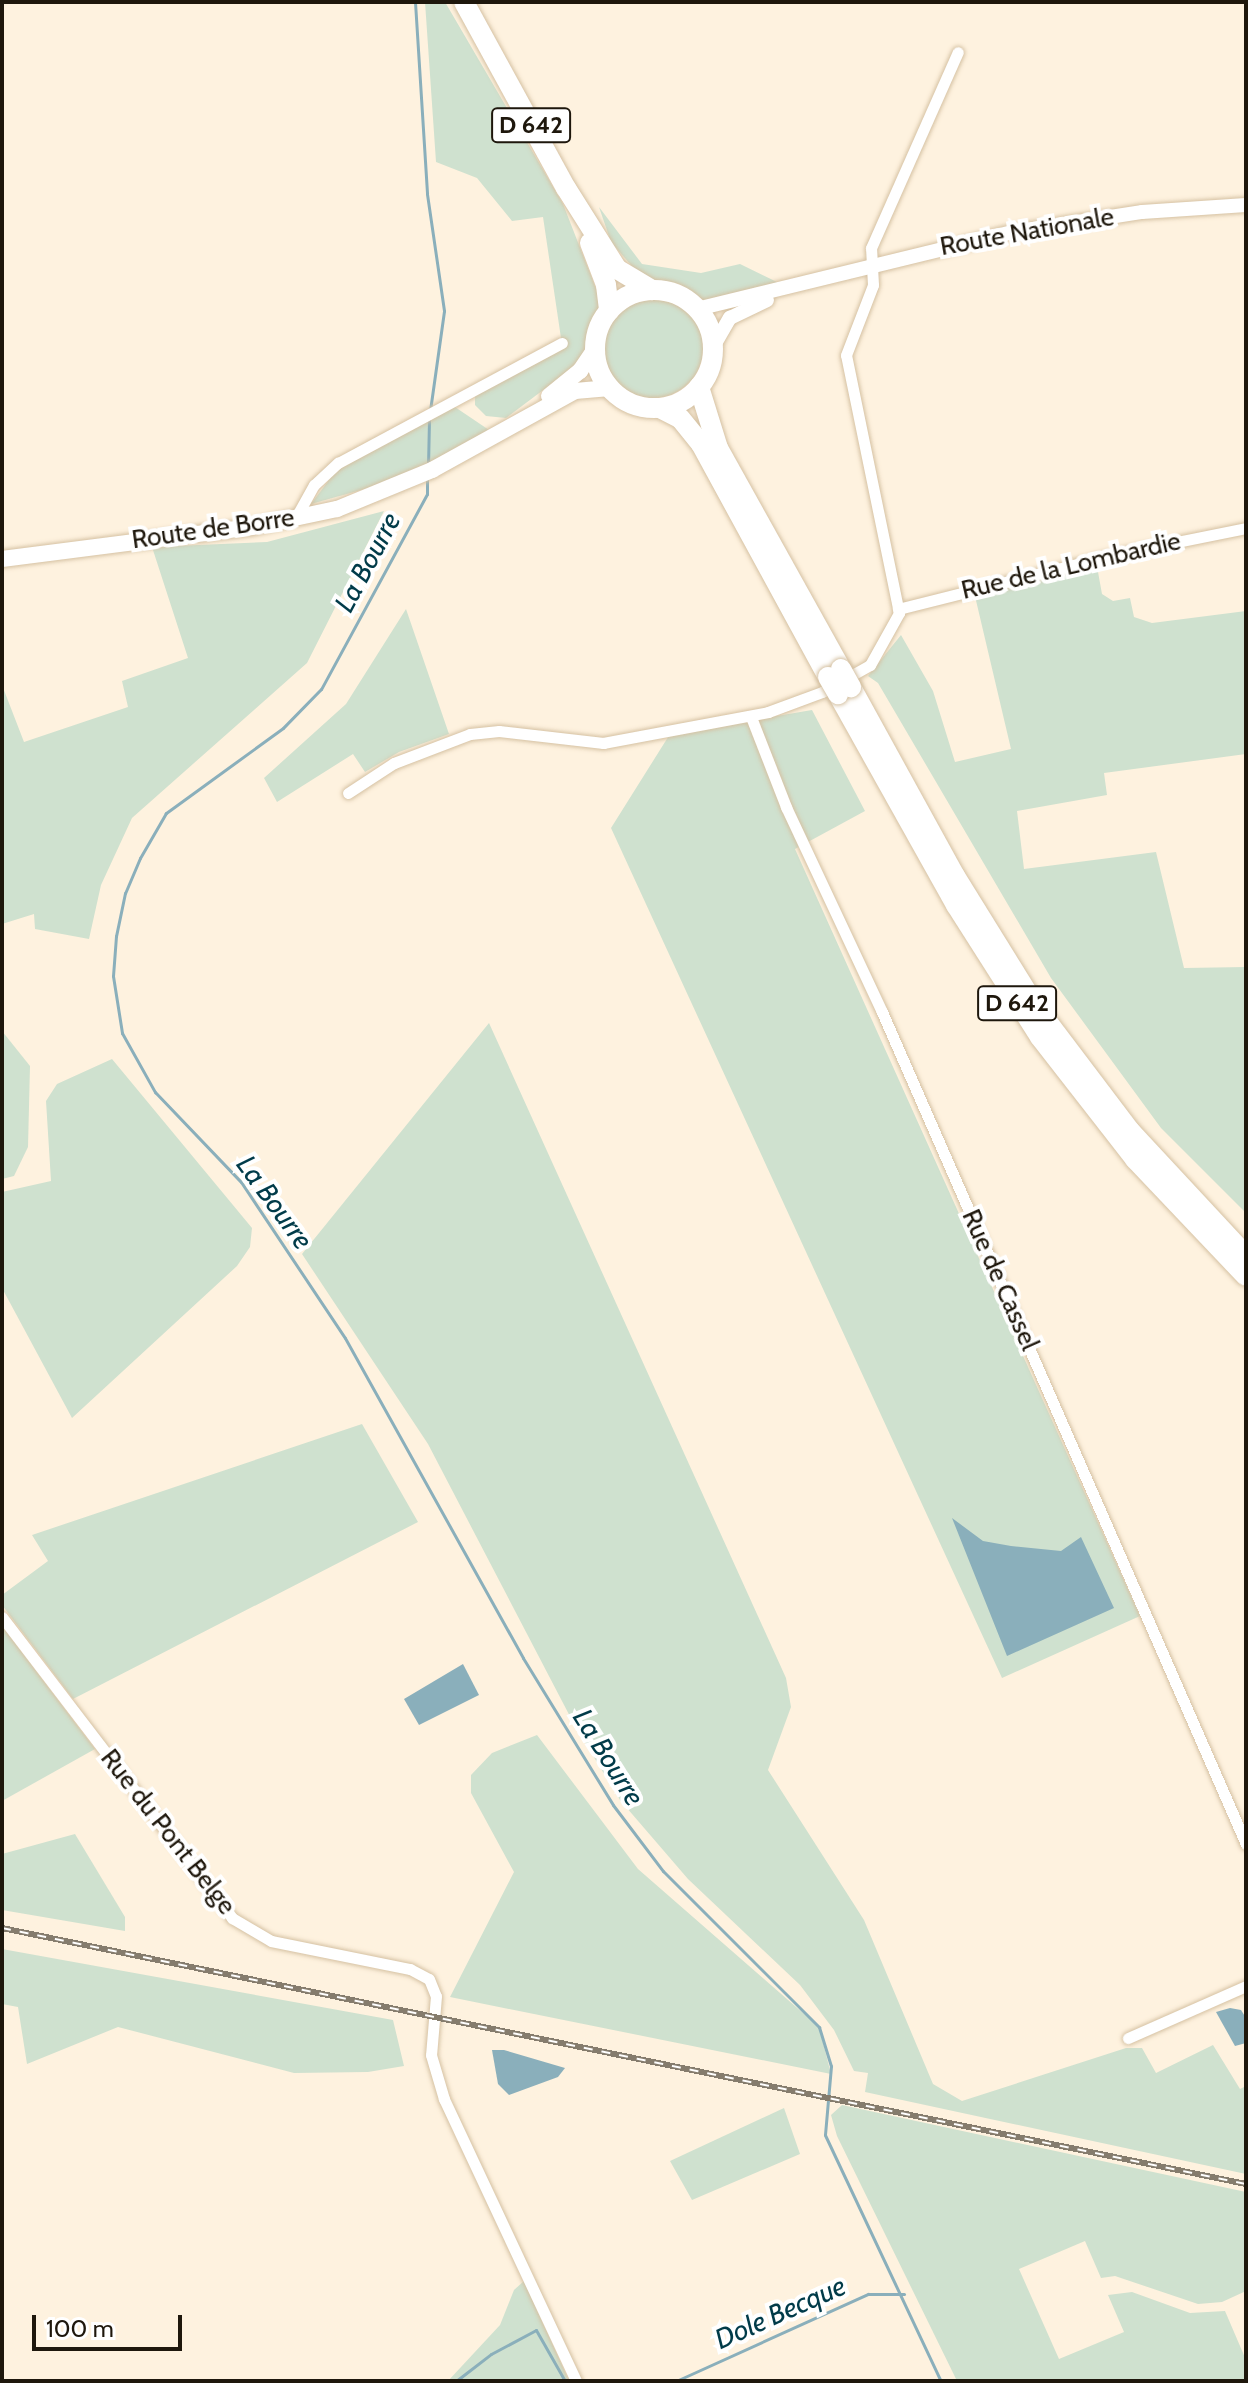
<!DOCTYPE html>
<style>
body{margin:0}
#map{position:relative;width:1248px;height:2383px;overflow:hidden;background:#fef2df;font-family:Cabin,sans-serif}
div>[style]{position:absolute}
.green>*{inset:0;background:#cfe1cf}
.round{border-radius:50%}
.water>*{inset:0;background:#8aafbb}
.stream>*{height:3px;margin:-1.5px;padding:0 1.5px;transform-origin:1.5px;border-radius:1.5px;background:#8aafbb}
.roads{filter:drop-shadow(0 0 2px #d5c1a2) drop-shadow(0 0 2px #d5c1a2)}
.minor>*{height:11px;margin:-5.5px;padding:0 5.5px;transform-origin:5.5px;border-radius:5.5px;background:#fff}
.tertiary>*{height:14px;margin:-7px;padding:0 7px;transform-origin:7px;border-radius:7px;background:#fff}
.secondary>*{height:16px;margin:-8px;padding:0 8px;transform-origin:8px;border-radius:8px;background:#fff}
.trunk>*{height:20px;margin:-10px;padding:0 10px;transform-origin:10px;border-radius:10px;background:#fff}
.trunk>.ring{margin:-10px;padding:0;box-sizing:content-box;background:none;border:20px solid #fff;border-radius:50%}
.rail>*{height:6px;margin-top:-3px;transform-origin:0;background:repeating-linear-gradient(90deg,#fff 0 9px,#857c6d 0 18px);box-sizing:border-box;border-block:2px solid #857c6d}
.bridges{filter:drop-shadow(0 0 2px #d5c1a2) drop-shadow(0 0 2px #d5c1a2)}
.trunk-bridge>*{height:20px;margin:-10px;padding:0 10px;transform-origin:10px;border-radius:10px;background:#fff}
span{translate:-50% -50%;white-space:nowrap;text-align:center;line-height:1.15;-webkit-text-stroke:8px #fff;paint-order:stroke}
.shield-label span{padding:2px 6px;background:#fff;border:2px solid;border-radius:6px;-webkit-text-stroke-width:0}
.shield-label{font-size:24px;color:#1e170c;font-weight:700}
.street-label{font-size:26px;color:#1e170c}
.water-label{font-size:28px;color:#013b49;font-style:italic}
.frame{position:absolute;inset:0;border:4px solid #1e170c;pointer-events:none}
.scale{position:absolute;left:32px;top:2315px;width:150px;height:36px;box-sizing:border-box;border:4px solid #1e170c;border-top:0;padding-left:10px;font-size:24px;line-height:28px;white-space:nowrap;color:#1e170c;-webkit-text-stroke:6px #fff;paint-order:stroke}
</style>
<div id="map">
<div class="green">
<i style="clip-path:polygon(425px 2px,445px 2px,563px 204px,602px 304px,587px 357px,506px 418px,486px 416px,475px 405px,475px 394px,561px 338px,543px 217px,512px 221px,477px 178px,436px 162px)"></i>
<i style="clip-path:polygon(599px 207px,642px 264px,701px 273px,740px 264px,779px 283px,704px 302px,679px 284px,643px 279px,611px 242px)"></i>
<i class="round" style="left:603px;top:298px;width:100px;height:100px"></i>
<i style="clip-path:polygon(452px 405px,489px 430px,411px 476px,311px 504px,338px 468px)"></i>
<i style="clip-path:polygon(384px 511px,307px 663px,132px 818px,101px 885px,89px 939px,35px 929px,34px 914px,2px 924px,2px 685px,24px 742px,128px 707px,122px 681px,188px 658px,152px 547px,267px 542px)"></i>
<i style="clip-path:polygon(1096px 561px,1102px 594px,1113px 601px,1130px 598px,1134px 617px,1152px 623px,1246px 611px,1246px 754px,1104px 773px,1107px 795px,1017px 811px,1024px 869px,1156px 852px,1184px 968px,1246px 967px,1246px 1213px,1161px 1128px,1051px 978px,878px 683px,868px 676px,901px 635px,933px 691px,955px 762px,1011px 749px,974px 592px)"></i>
<i style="clip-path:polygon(406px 609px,449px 734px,399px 752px,365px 772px,353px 754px,277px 802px,264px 778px,346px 704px)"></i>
<i style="clip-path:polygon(812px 710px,865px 811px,795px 849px,1140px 1616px,1002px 1678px,611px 828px,670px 734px)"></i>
<i style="clip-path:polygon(489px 1023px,786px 1678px,791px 1707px,768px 1770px,864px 1920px,933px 2084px,962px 2101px,1126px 2048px,1142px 2048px,1156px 2073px,1213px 2045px,1240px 2089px,1246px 2086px,1246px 2174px,865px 2092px,868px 2073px,854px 2071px,834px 2030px,800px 1985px,688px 1879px,620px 1800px,575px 1726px,428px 1444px,302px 1254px)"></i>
<i style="clip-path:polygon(2px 1031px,30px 1066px,28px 1147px,14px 1176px,2px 1179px)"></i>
<i style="clip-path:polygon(112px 1059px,252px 1228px,250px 1247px,237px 1266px,72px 1418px,2px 1288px,2px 1192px,51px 1181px,46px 1101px,57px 1084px)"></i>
<i style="clip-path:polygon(362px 1424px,418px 1522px,73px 1699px,2px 1605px,2px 1595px,48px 1561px,32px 1535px)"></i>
<i style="clip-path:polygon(2px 1626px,95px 1749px,2px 1801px)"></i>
<i style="clip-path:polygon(537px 1735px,638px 1869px,819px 2027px,831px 2074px,450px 1997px,514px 1872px,471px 1793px,471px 1775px,492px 1753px)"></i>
<i style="clip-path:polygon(75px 1834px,125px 1917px,125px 1931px,2px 1910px,2px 1854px)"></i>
<i style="clip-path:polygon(2px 1949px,393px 2020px,404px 2066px,368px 2072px,294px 2073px,118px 2027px,27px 2064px,18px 2007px,2px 2004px)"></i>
<i style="clip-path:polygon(842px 2105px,1246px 2192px,1246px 2291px,1222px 2302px,1198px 2304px,1115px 2276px,1101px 2278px,1085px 2241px,1019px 2269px,1059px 2359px,1124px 2332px,1108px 2295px,1132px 2292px,1190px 2313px,1225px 2311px,1246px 2360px,1246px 2381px,957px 2381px,837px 2136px,831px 2115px)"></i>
<i style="clip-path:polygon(784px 2108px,800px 2154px,692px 2200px,670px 2161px)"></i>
<i style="clip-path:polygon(524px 2281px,569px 2381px,448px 2381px,500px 2325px,514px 2290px)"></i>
</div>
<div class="water">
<i style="clip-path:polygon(952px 1518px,983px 1541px,1011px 1546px,1061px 1551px,1081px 1537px,1114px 1608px,1007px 1656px)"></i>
<i style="clip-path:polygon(463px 1664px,479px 1695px,419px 1725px,404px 1699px)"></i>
<i style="clip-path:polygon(1230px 2008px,1241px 2010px,1246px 2018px,1246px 2043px,1235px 2046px,1216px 2012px)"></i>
<i style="clip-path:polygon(492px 2050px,504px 2050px,565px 2068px,558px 2077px,509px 2095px,498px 2084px)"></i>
</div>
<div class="stream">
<i style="left:415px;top:2px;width:192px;rotate:86.4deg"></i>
<i style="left:427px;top:194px;width:118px;rotate:81.7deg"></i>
<i style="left:444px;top:311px;width:101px;rotate:98deg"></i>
<i style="left:428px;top:467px;width:49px;rotate:-88.8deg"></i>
<i style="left:427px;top:478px;width:16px;rotate:90deg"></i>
<i style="left:427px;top:494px;width:222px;rotate:118.5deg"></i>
<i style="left:321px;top:689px;width:54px;rotate:134.3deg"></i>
<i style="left:283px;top:728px;width:145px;rotate:144deg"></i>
<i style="left:166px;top:813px;width:52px;rotate:120deg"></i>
<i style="left:140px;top:858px;width:38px;rotate:113deg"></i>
<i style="left:125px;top:893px;width:44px;rotate:101.8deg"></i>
<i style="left:116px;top:936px;width:40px;rotate:94.3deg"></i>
<i style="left:113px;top:976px;width:58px;rotate:81deg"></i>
<i style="left:122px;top:1033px;width:68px;rotate:60.8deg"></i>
<i style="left:155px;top:1092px;width:124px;rotate:46.3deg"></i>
<i style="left:241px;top:1182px;width:187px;rotate:56.3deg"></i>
<i style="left:345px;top:1338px;width:366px;rotate:60.9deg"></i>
<i style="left:523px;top:1658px;width:172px;rotate:58.5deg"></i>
<i style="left:613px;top:1805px;width:83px;rotate:52.9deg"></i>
<i style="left:663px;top:1871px;width:221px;rotate:45deg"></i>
<i style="left:819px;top:2027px;width:41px;rotate:72.9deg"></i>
<i style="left:831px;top:2066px;width:69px;rotate:95deg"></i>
<i style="left:825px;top:2135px;width:272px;rotate:64.8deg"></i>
<i style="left:456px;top:2381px;width:44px;rotate:-37.6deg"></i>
<i style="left:491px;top:2354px;width:51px;rotate:-28.1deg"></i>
<i style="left:536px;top:2330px;width:59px;rotate:60.4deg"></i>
<i style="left:676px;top:2381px;width:211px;rotate:-24.4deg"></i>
<i style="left:868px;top:2294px;width:36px"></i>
</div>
<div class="roads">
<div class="minor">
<i style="left:295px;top:519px;width:39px;rotate:-61deg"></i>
<i style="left:314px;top:485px;width:33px;rotate:-43deg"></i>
<i style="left:338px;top:463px;width:254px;rotate:-28.2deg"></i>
<i style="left:898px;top:609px;width:226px;rotate:-14.1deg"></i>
<i style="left:1117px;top:554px;width:132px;rotate:-11.4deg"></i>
<i style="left:751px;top:717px;width:97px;rotate:68.7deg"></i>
<i style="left:786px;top:807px;width:226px;rotate:64.9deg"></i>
<i style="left:882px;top:1012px;width:908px;rotate:66.37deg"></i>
<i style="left:348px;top:793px;width:55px;rotate:-33.1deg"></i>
<i style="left:394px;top:763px;width:81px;rotate:-20.9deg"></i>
<i style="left:470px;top:734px;width:29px;rotate:-6deg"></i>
<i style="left:499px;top:731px;width:105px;rotate:6.6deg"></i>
<i style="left:603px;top:743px;width:168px;rotate:-10.6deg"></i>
<i style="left:768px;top:712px;width:58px;rotate:-20.3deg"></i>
<i style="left:822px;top:692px;width:55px;rotate:-29.4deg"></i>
<i style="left:870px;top:665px;width:60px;rotate:-60.9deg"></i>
<i style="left:899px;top:613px;width:263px;rotate:-101.6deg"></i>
<i style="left:846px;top:355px;width:75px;rotate:-68.9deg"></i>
<i style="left:873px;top:285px;width:37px;rotate:-93deg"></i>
<i style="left:871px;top:248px;width:214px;rotate:-66.1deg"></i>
<i style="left:2px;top:1617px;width:379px;rotate:52.6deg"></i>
<i style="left:232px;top:1918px;width:45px;rotate:30.5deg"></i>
<i style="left:271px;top:1941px;width:142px;rotate:11.4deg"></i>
<i style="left:410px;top:1969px;width:21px;rotate:28deg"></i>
<i style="left:429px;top:1979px;width:18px;rotate:68deg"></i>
<i style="left:436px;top:1996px;width:59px;rotate:94.8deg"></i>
<i style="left:431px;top:2055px;width:46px;rotate:73.5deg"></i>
<i style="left:444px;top:2099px;width:311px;rotate:64.9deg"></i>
<i style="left:1128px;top:2038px;width:129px;rotate:-23.8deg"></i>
</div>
<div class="tertiary">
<i style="left:697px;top:309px;width:326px;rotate:-13.7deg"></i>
<i style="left:1014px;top:232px;width:130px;rotate:-8.9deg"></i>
<i style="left:1142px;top:212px;width:104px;rotate:-3.9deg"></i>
<i style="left:713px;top:347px;width:34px;rotate:-60deg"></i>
<i style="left:730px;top:318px;width:41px;rotate:-25.9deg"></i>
</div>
<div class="secondary">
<i style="left:549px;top:396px;width:40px;rotate:-39deg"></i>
<i style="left:580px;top:371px;width:27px;rotate:-56deg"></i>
<i style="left:2px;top:559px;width:252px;rotate:-7.3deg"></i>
<i style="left:252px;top:527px;width:87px;rotate:-12deg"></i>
<i style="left:337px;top:509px;width:103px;rotate:-22.3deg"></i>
<i style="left:432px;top:470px;width:163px;rotate:-28.9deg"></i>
<i style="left:575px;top:391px;width:35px;rotate:-5deg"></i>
</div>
<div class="trunk">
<i style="left:464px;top:2px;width:212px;rotate:61.3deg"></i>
<i style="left:566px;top:188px;width:96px;rotate:57.8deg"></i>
<i style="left:617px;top:269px;width:41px;rotate:31deg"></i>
<i style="left:590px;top:243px;width:45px;rotate:69.1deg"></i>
<i style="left:606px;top:285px;width:26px;rotate:83deg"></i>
<i class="ring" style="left:595px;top:290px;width:98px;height:98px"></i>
<i style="left:699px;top:387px;width:64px;rotate:72.7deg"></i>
<i style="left:718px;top:448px;width:253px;rotate:60.9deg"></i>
<i style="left:660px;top:408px;width:22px;rotate:27deg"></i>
<i style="left:680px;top:418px;width:33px;rotate:51deg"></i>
<i style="left:701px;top:444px;width:265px;rotate:61.4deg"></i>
<i style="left:851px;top:687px;width:216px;rotate:61.2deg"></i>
<i style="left:955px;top:876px;width:155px;rotate:58.2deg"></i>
<i style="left:1037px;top:1008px;width:154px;rotate:52.9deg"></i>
<i style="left:1130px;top:1131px;width:171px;rotate:47.1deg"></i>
<i style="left:838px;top:694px;width:242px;rotate:60.8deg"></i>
<i style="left:956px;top:905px;width:156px;rotate:57.5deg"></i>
<i style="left:1040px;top:1037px;width:155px;rotate:52.1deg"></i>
<i style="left:1135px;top:1159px;width:161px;rotate:46.5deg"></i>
</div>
</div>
<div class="rail">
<i style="left:2px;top:1928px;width:1270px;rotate:11.63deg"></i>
</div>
<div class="bridges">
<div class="trunk-bridge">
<i style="left:841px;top:669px;width:21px;rotate:61deg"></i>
<i style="left:828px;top:677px;width:20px;rotate:60deg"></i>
</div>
</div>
<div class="shield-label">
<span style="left:531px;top:125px">D 642</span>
<span style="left:1017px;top:1003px">D 642</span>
</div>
<div class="street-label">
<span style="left:1027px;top:232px;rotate:-10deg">Route Nationale</span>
<span style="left:213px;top:529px;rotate:-8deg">Route de Borre</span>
<span style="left:1071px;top:566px;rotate:-13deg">Rue de la Lombardie</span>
<span style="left:1000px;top:1280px;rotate:66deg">Rue de Cassel</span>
<span style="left:168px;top:1832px;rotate:52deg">Rue du Pont Belge</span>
</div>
<div class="water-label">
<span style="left:367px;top:562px;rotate:-62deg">La Bourre</span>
<span style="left:275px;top:1202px;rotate:54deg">La Bourre</span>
<span style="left:609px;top:1757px;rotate:58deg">La Bourre</span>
<span style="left:780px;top:2312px;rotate:-24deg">Dole Becque</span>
</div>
<div class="frame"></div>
<div class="scale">100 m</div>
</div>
